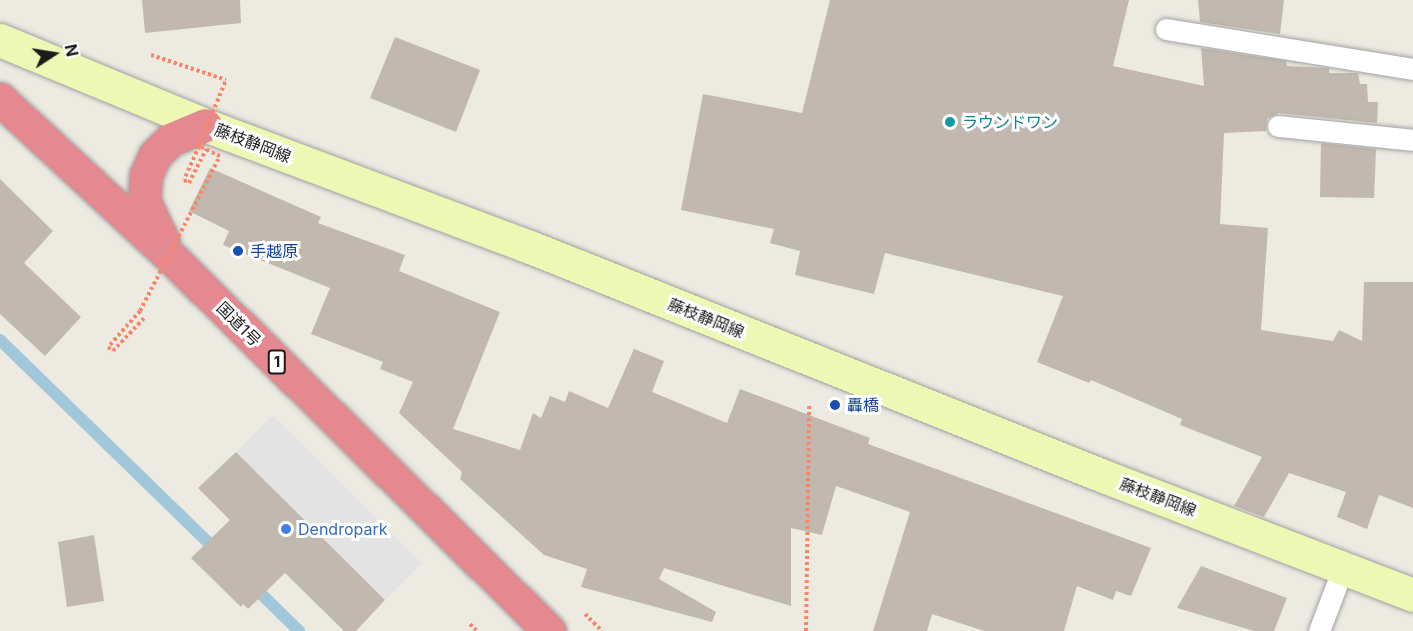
<!DOCTYPE html>
<meta charset="utf-8">
<style>
body{margin:0}
#map{position:relative;width:1413px;height:631px;overflow:hidden;background:#edeae1;font-family:Inter,"Noto Sans JP",sans-serif}
div>[style]{position:absolute}
.parking>*{inset:0;background:#e3e3e3}
.stream>*{height:12px;margin:-6px;padding:0 6px;transform-origin:6px;border-radius:6px;background:#a1c7da}
.building>*{inset:0;background:#c1b9b0}
.path>*{height:4px;margin-top:-2px;transform-origin:0;background:repeating-linear-gradient(90deg,#f78668 0 3px,transparent 0 6px)}
.roads{filter:drop-shadow(0 0 2px #a2a2a2) drop-shadow(0 0 2px #a2a2a2)}
.lane>*{height:21px;margin:-10.5px;padding:0 10.5px;transform-origin:10.5px;border-radius:10.5px;background:#fff}
.secondary>*{height:33px;margin:-16.5px;padding:0 16.5px;transform-origin:16.5px;border-radius:16.5px;background:#edf8b4}
.highway>*{height:33px;margin:-16.5px;padding:0 16.5px;transform-origin:16.5px;border-radius:16.5px;background:#e48990}
.path-bridge>*{height:4px;margin-top:-2px;transform-origin:0;background:repeating-linear-gradient(90deg,#f78668 0 3px,transparent 0 6px)}
.dots>*{width:16px;height:16px;translate:-50% -50%;box-sizing:border-box;border:3px solid #fff;border-radius:50%}
span{translate:-50% -50%;white-space:nowrap;text-align:center;line-height:1.15;-webkit-text-stroke:6px #fff;paint-order:stroke}
.shield-label span{padding:2px 4px;background:#fff;border:2px solid;border-radius:4px;-webkit-text-stroke-width:0}
.shield-label{font-size:15px;color:#1b1b1b;font-weight:700}
.culture-label{font-size:16px;color:#0d838f}
.left{translate:0 -50%;text-align:left}
.street-label{font-size:16px;color:#1b1b1b}
.transit-label{font-size:16px;color:#164399}
.shop-label{font-size:16px;color:#366cbe}
.north{position:absolute;left:24px;top:24px;width:60px;height:60px;-webkit-text-stroke:4px #fff;paint-order:stroke;rotate:78deg;font-size:16px;font-weight:700;line-height:24px;text-align:center;color:#1b1b1b}
.north::after{content:'';display:block;margin:auto;width:21px;height:27px;background:#1b1b1b;clip-path:polygon(50% 0,100% 100%,50% 72%,0 100%)}
</style>
<div id="map">
<div class="parking">
<i style="clip-path:polygon(272px 415px,422px 563px,385px 600px,236px 452px)"></i>
</div>
<div class="stream">
<i style="left:0;top:340px;width:305px;rotate:44.2deg"></i>
<i style="left:250px;top:583px;width:69px;rotate:44.4deg"></i>
</div>
<div class="building">
<i style="clip-path:polygon(142px 0,240px 0,241px 23px,145px 33px)"></i>
<i style="clip-path:polygon(830px 0,1129px 0,1113px 66px,1204px 86px,1201px 48px,1286px 61px,1287px 66px,1329px 68px,1329px 73px,1358px 73px,1360px 84px,1367px 84px,1368px 102px,1378px 102px,1377px 123px,1279px 113px,1267px 119px,1266px 131px,1224px 133px,1220px 224px,1268px 228px,1261px 330px,1333px 341px,1339px 330px,1362px 341px,1364px 282px,1413px 282px,1413px 508px,1379px 495px,1367px 529px,1337px 517px,1346px 492px,1289px 473px,1264px 517px,1234px 506px,1262px 457px,1180px 425px,1182px 419px,1091px 380px,1089px 383px,1037px 362px,1063px 296px,885px 253px,874px 294px,795px 275px,800px 251px,770px 243px,774px 229px,681px 210px,703px 94px,802px 113px)"></i>
<i style="clip-path:polygon(1198px 0,1284px 0,1280px 34px,1200px 22px)"></i>
<i style="clip-path:polygon(395px 37px,480px 70px,456px 132px,370px 98px)"></i>
<i style="clip-path:polygon(1321px 143px,1376px 149px,1374px 198px,1320px 197px)"></i>
<i style="clip-path:polygon(210px 168px,321px 217px,318px 223px,405px 255px,399px 271px,500px 312px,453px 429px,520px 450px,533px 413px,541px 418px,550px 396px,565px 402px,569px 391px,608px 408px,634px 349px,664px 361px,652px 392px,727px 423px,740px 389px,870px 438px,868px 444px,1151px 548px,1131px 596px,1116px 591px,1113px 600px,1077px 586px,1064px 631px,984px 631px,932px 614px,927px 631px,873px 631px,910px 512px,836px 486px,822px 535px,791px 528px,791px 606px,664px 568px,659px 579px,716px 612px,712px 622px,581px 587px,587px 569px,544px 555px,460px 479px,462px 472px,399px 413px,413px 382px,380px 369px,383px 362px,311px 334px,330px 288px,223px 245px,229px 231px,189px 211px)"></i>
<i style="clip-path:polygon(0 179px,53px 231px,24px 263px,81px 317px,45px 356px,0 314px)"></i>
<i style="clip-path:polygon(236px 452px,385px 600px,356px 631px,344px 631px,285px 573px,248px 609px,243px 604px,241px 607px,191px 558px,230px 520px,198px 488px)"></i>
<i style="clip-path:polygon(94px 535px,104px 601px,67px 607px,58px 542px)"></i>
<i style="clip-path:polygon(1201px 566px,1287px 598px,1274px 631px,1254px 631px,1177px 608px)"></i>
</div>
<div class="path">
<i style="left:151px;top:55px;width:79px;rotate:18.4deg"></i>
<i style="left:140px;top:311px;width:48px;rotate:131.6deg"></i>
<i style="left:108px;top:347px;width:6px;rotate:39deg"></i>
<i style="left:113px;top:351px;width:47px;rotate:-46.7deg"></i>
<i style="left:585px;top:614px;width:24px;rotate:45deg"></i>
<i style="left:470px;top:624px;width:10px;rotate:45deg"></i>
<i style="left:806px;top:631px;width:228px;rotate:-89.2deg"></i>
</div>
<div class="roads">
<div class="lane">
<i style="left:1166px;top:29px;width:250px;rotate:9.2deg"></i>
<i style="left:1278px;top:126px;width:136px;rotate:5.9deg"></i>
<i style="left:1319px;top:631px;width:67px;rotate:-69.1deg"></i>
</div>
<div class="secondary">
<i style="left:0;top:40px;width:222px;rotate:22.5deg"></i>
<i style="left:205px;top:125px;width:347px;rotate:20.6deg"></i>
<i style="left:530px;top:247px;width:620px;rotate:21.77deg"></i>
<i style="left:1106px;top:477px;width:329px;rotate:21deg"></i>
</div>
<div class="highway">
<i style="left:0;top:99px;width:237px;rotate:42.8deg"></i>
<i style="left:174px;top:260px;width:528px;rotate:44.69deg"></i>
<i style="left:163px;top:241px;width:44px;rotate:-115.4deg"></i>
<i style="left:144px;top:201px;width:26px;rotate:-86deg"></i>
<i style="left:146px;top:175px;width:22px;rotate:-66deg"></i>
<i style="left:155px;top:155px;width:21px;rotate:-45deg"></i>
<i style="left:170px;top:140px;width:38px;rotate:-23deg"></i>
</div>
</div>
<div class="path-bridge">
<i style="left:199px;top:146px;width:37px;rotate:114deg"></i>
<i style="left:184px;top:180px;width:6px;rotate:31deg"></i>
<i style="left:189px;top:183px;width:38px;rotate:-63deg"></i>
<i style="left:140px;top:311px;width:174px;rotate:-62.7deg"></i>
<i style="left:220px;top:156px;width:23px;rotate:-155deg"></i>
<i style="left:199px;top:146px;width:71px;rotate:-67.8deg"></i>
</div>
<div class="dots">
<i style="left:950px;top:122px;background:#0f9aa8"></i>
<i style="left:238px;top:251px;background:#1a4fb4"></i>
<i style="left:835px;top:405px;background:#1a4fb4"></i>
<i style="left:286px;top:529px;background:#3f7fe0"></i>
</div>
<div class="shield-label">
<span style="left:277px;top:362px">1</span>
</div>
<div class="culture-label">
<span class="left" style="left:962px;top:122px">ラウンドワン</span>
</div>
<div class="street-label">
<span style="left:253px;top:143px;rotate:21deg">藤枝静岡線</span>
<span style="left:706px;top:318px;rotate:22deg">藤枝静岡線</span>
<span style="left:239px;top:324px;rotate:45deg">国道1号</span>
<span style="left:1158px;top:497px;rotate:21deg">藤枝静岡線</span>
</div>
<div class="transit-label">
<span class="left" style="left:250px;top:251px">手越原</span>
<span class="left" style="left:847px;top:405px">轟橋</span>
</div>
<div class="shop-label">
<span class="left" style="left:298px;top:529px">Dendropark</span>
</div>
<div class="north">N</div>
</div>
